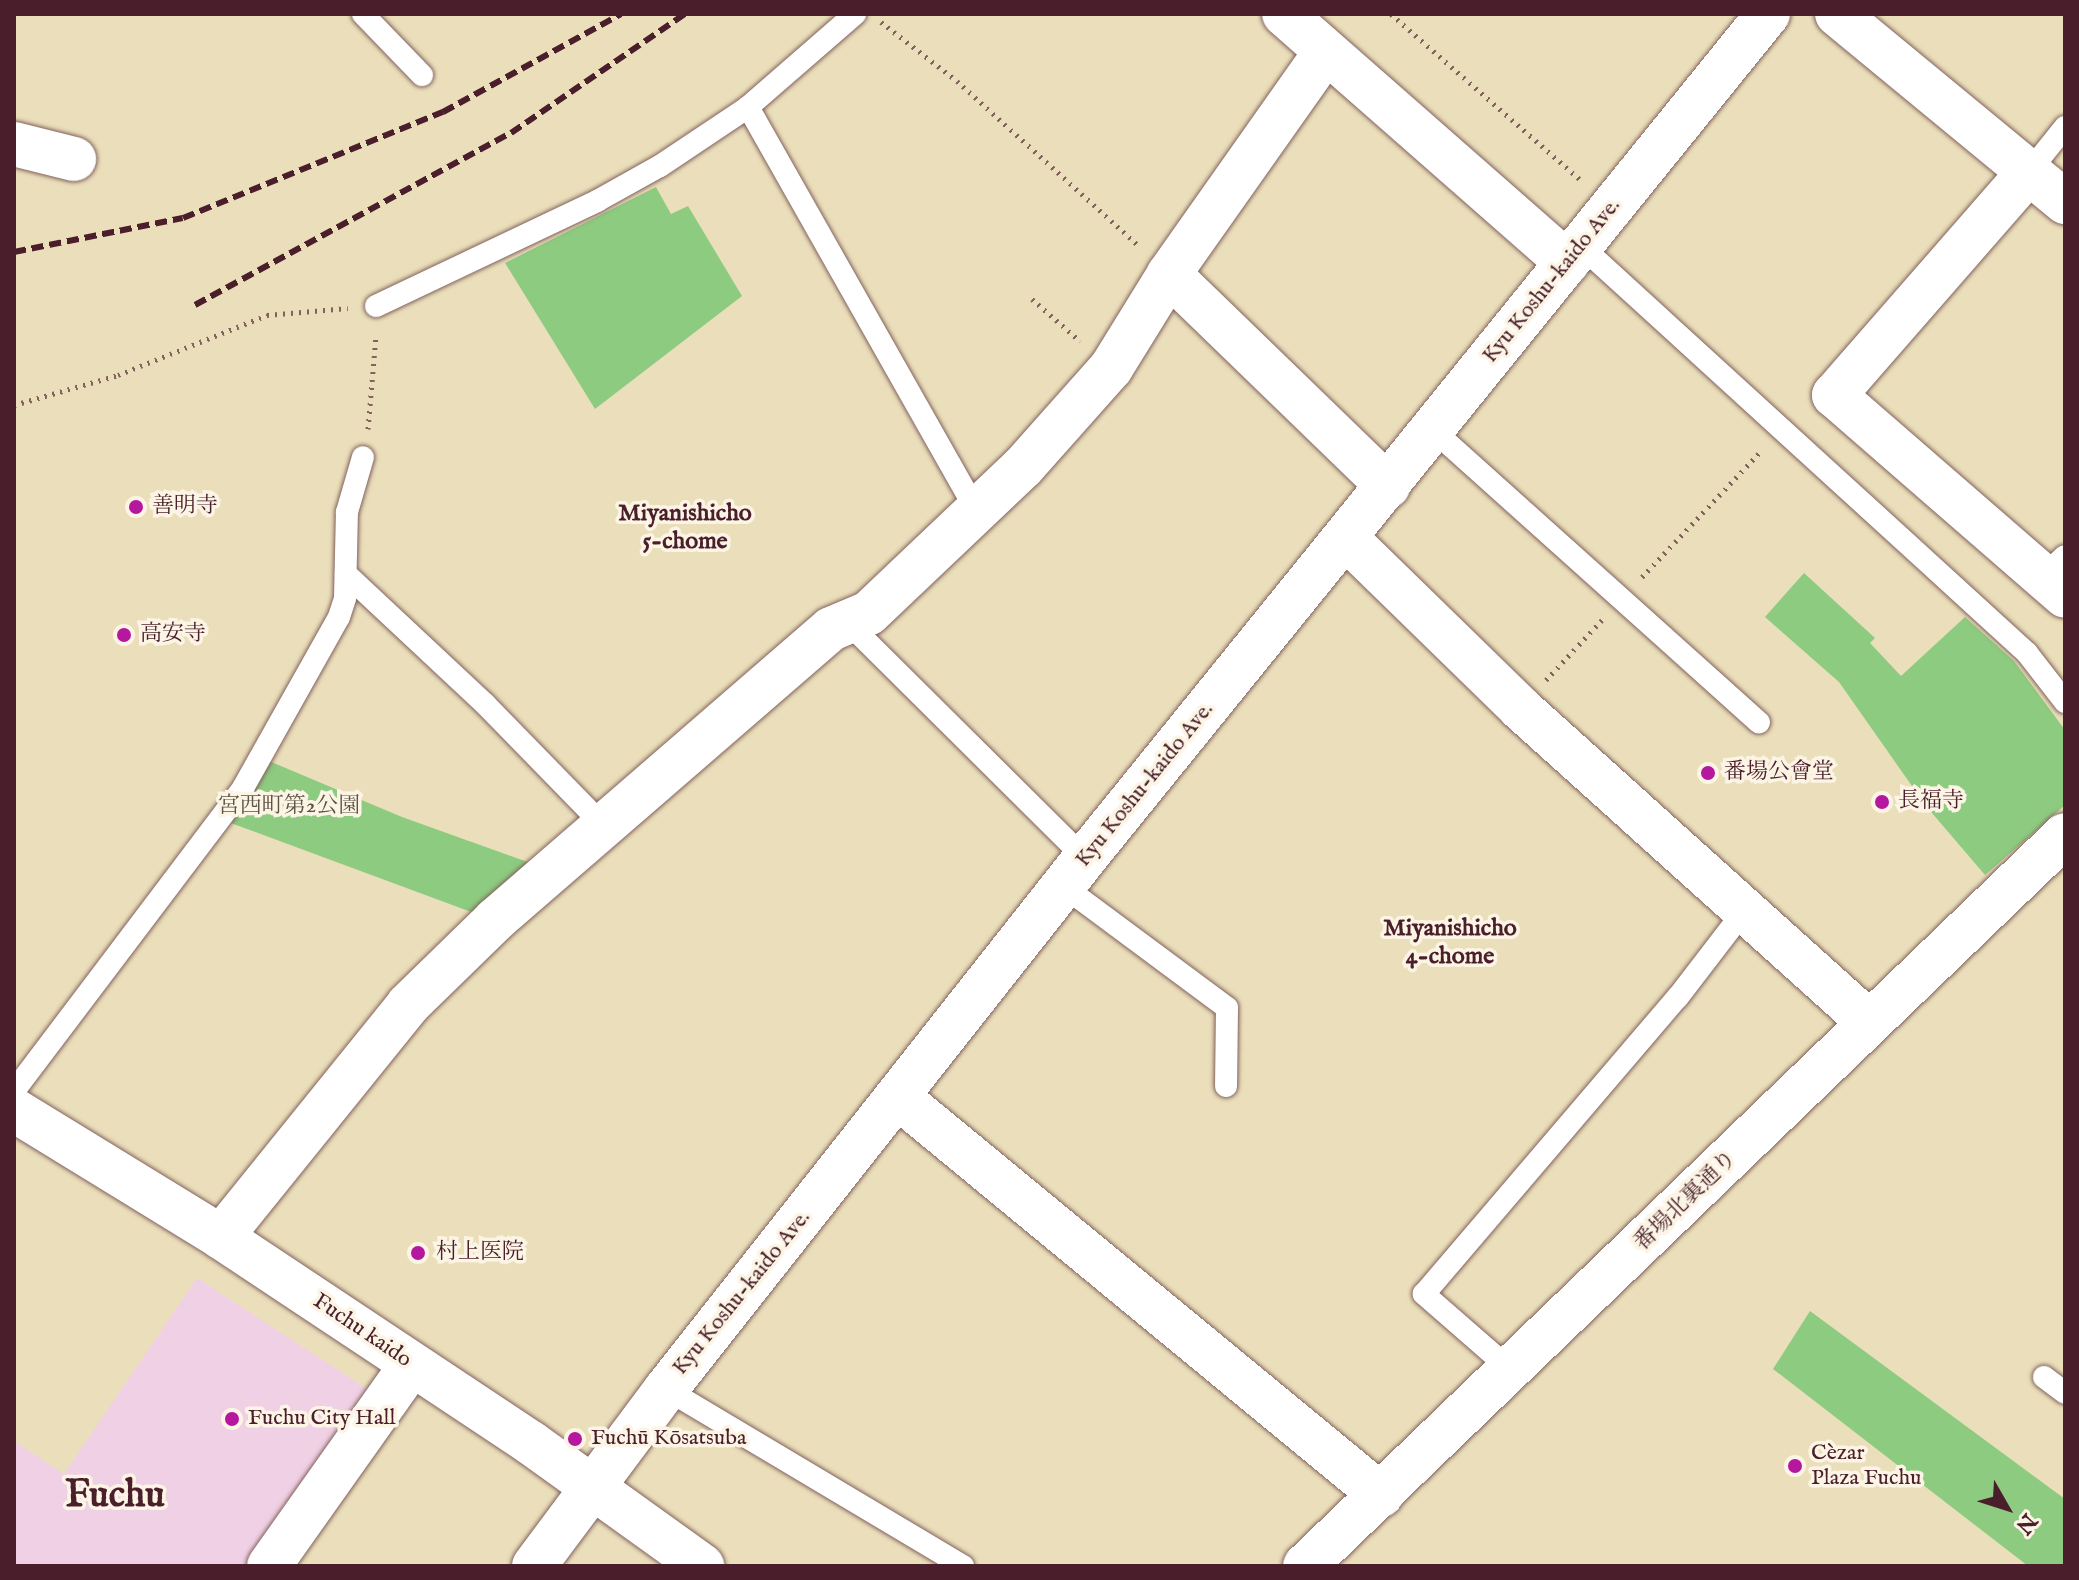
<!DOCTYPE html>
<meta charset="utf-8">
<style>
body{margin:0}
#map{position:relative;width:2079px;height:1580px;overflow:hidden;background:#ebdfbb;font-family:"IM FELL English","Noto Serif JP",serif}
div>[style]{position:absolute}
.built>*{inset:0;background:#f0d0e5}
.green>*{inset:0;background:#8dcb80}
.path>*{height:5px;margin-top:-2.5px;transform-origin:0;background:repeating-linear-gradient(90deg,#82625d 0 2px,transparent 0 8px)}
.roads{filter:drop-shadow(0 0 2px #82625d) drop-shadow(0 0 2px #82625d)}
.service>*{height:22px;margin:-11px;padding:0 11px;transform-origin:11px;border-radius:11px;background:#fff}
.minor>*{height:44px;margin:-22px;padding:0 22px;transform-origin:22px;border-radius:22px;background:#fff}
.secondary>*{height:44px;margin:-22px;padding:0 22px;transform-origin:22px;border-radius:22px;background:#fff}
.primary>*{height:44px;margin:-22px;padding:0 22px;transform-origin:22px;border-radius:22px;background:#fff}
.rail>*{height:6px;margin-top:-3px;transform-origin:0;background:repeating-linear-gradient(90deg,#4a1f2b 0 12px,transparent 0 18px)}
.dots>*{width:22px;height:22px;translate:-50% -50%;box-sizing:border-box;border:4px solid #fcf5e5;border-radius:50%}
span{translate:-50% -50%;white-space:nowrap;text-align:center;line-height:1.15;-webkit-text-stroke:7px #fcf5e5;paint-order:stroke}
.street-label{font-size:22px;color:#4a1f2b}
.poi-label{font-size:22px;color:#4a1f2b}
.left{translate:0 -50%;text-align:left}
.park-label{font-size:22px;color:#5e5344}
.neighbourhood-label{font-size:24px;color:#4a1f2b;font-weight:700}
.town-label{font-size:38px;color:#4a1f2b;font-weight:700}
.frame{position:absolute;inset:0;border:16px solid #4a1f2b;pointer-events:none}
.north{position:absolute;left:1967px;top:1468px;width:80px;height:80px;-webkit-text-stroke:6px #fcf5e5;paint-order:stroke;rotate:129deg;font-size:22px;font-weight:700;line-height:32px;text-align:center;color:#4a1f2b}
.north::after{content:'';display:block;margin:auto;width:28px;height:36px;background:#4a1f2b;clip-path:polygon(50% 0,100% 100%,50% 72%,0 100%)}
</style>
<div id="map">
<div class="built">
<i style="clip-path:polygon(197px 1278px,378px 1396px,258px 1566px,14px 1566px,14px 1441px,64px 1474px)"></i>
</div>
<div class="green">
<i style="clip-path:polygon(656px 187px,671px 214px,688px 206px,742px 296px,595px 409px,505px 263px)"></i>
<i style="clip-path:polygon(1804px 573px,1875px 638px,1870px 643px,1901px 676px,1965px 617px,2014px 661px,2065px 730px,2065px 805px,1985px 875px,1926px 806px,1839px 682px,1765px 617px)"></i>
<i style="clip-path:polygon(269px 761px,402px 817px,539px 866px,482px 916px,228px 822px)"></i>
<i style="clip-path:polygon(1810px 1311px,2065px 1499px,2065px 1566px,2028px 1566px,1773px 1369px)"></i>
</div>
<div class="path">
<i style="left:1391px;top:14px;width:255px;rotate:41.2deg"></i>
<i style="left:881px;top:22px;width:96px;rotate:37.8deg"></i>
<i style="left:957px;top:81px;width:246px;rotate:42.2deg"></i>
<i style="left:1032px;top:299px;width:64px;rotate:41.2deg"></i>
<i style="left:14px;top:405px;width:108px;rotate:-16.1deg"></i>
<i style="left:118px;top:375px;width:161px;rotate:-21.9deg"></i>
<i style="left:267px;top:315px;width:81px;rotate:-4.9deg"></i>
<i style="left:368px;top:429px;width:93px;rotate:-85.1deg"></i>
<i style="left:1642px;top:577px;width:173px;rotate:-46.6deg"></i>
<i style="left:1546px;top:680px;width:82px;rotate:-47deg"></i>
</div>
<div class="roads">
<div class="service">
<i style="left:363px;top:14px;width:85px;rotate:46deg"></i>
<i style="left:748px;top:107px;width:464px;rotate:60.5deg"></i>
<i style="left:2028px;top:173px;width:59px;rotate:-51.2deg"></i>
<i style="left:1581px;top:246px;width:604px;rotate:42.38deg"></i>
<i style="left:2027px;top:653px;width:62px;rotate:52.2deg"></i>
<i style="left:376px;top:306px;width:245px;rotate:-25.4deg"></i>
<i style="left:597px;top:201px;width:72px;rotate:-29.1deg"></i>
<i style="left:660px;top:166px;width:106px;rotate:-33.8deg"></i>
<i style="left:748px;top:107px;width:142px;rotate:-41deg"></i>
<i style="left:1433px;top:430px;width:438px;rotate:41.9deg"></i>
<i style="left:346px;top:574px;width:190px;rotate:43.1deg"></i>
<i style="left:485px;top:704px;width:169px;rotate:45.7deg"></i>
<i style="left:2043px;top:577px;width:30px;rotate:-44deg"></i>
<i style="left:847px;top:622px;width:335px;rotate:44.8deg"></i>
<i style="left:1063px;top:886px;width:204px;rotate:36.6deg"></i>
<i style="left:1227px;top:1008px;width:78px;rotate:90.7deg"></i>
<i style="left:14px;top:1091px;width:380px;rotate:-52.9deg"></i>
<i style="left:243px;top:788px;width:196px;rotate:-60.7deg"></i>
<i style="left:339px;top:617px;width:20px;rotate:-72deg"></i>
<i style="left:345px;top:598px;width:86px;rotate:-88.7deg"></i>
<i style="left:347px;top:512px;width:57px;rotate:-73.8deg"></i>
<i style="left:1511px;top:1370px;width:116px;rotate:-138.9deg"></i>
<i style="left:1424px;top:1294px;width:391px;rotate:-49.5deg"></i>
<i style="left:1678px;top:997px;width:108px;rotate:-52.5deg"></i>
<i style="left:2044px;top:1377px;width:26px;rotate:37deg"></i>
<i style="left:666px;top:1389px;width:346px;rotate:30.8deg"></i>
</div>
<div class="minor">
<i style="left:1284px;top:14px;width:377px;rotate:41.3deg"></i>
<i style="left:1837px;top:14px;width:296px;rotate:39.5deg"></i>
<i style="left:14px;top:144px;width:62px;rotate:14deg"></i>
<i style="left:2028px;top:173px;width:295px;rotate:131.1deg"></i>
<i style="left:1834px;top:395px;width:306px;rotate:41deg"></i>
<i style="left:1169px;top:274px;width:305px;rotate:44.1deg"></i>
<i style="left:1346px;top:538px;width:243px;rotate:44.3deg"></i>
<i style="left:1520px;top:708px;width:469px;rotate:42deg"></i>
<i style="left:898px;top:1097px;width:626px;rotate:39.49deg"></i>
<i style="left:221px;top:1237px;width:298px;rotate:-51.1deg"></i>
<i style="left:408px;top:1005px;width:122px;rotate:-44.3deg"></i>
<i style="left:495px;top:920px;width:444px;rotate:-40.9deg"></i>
<i style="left:831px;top:629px;width:41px;rotate:-22.8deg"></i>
<i style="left:869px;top:613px;width:212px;rotate:-43.5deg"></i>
<i style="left:1023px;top:467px;width:132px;rotate:-48.4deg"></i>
<i style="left:1111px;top:368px;width:110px;rotate:-58.3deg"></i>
<i style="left:1169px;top:274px;width:269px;rotate:-54.8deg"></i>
<i style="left:269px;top:1566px;width:247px;rotate:-54.7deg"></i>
<i style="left:1305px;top:1566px;width:1054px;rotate:-43.89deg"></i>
</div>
<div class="secondary">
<i style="left:534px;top:1566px;width:221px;rotate:-53.3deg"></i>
<i style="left:666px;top:1389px;width:676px;rotate:-51.72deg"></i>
<i style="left:1085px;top:858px;width:1086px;rotate:-51.02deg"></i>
</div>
<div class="primary">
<i style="left:14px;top:1110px;width:243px;rotate:31.5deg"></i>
<i style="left:221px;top:1237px;width:372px;rotate:33.6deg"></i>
<i style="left:531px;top:1443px;width:211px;rotate:35.7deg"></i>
</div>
</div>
<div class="rail">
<i style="left:14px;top:252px;width:172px;rotate:-11.4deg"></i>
<i style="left:183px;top:218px;width:281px;rotate:-22.2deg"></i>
<i style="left:443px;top:112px;width:203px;rotate:-28.8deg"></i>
<i style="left:195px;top:305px;width:360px;rotate:-28.6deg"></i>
<i style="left:511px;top:133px;width:211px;rotate:-34.4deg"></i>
</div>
<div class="dots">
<i style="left:136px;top:507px;background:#b5179e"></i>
<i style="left:124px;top:635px;background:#b5179e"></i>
<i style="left:1708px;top:773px;background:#b5179e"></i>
<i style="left:1882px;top:802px;background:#b5179e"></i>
<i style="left:418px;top:1253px;background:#b5179e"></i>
<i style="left:232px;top:1419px;background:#b5179e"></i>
<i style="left:575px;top:1439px;background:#b5179e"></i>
<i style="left:1795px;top:1466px;background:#b5179e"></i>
</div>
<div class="street-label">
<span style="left:1552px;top:281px;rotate:-51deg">Kyu Koshu-kaido Ave.</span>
<span style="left:1145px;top:785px;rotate:-51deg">Kyu Koshu-kaido Ave.</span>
<span style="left:1686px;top:1201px;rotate:-44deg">番場北裏通り</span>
<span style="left:742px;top:1293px;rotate:-51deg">Kyu Koshu-kaido Ave.</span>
<span style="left:362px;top:1331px;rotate:34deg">Fuchu kaido</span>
</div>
<div class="poi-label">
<span class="left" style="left:152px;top:507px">善明寺</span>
<span class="left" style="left:140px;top:635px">高安寺</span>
<span class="left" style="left:1724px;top:773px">番場公會堂</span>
<span class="left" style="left:1898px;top:802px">長福寺</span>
<span class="left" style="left:436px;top:1253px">村上医院</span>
<span class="left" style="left:248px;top:1419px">Fuchu City Hall</span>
<span class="left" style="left:591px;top:1439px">Fuchū Kōsatsuba</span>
<span class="left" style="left:1811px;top:1466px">Cèzar<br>Plaza Fuchu</span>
</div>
<div class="park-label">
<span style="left:289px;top:807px">宮西町第2公園</span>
</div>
<div class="neighbourhood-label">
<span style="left:685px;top:528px">Miyanishicho<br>5-chome</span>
<span style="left:1450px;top:943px">Miyanishicho<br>4-chome</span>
</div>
<div class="town-label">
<span style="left:115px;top:1497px">Fuchu</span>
</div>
<div class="frame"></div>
<div class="north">N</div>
</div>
